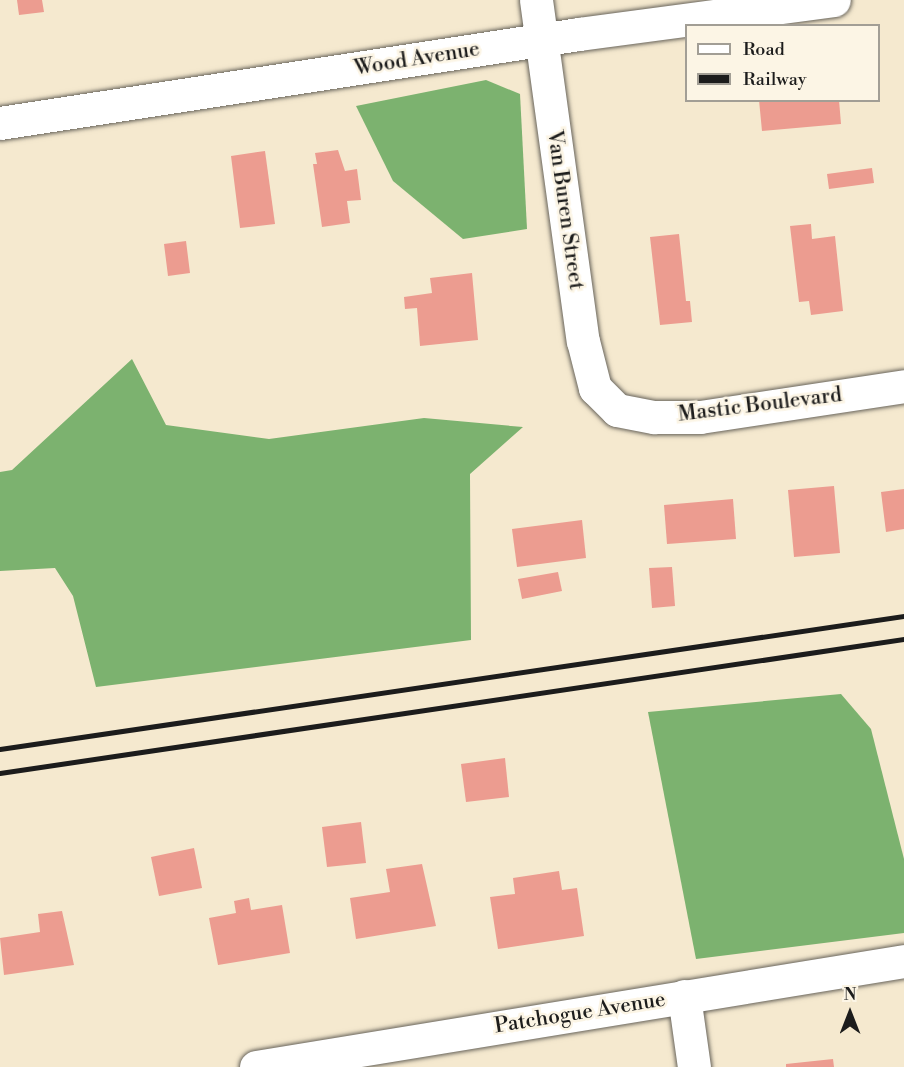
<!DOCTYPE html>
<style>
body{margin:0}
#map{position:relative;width:904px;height:1067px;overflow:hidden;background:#f5e9cf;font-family:"Libre Bodoni",serif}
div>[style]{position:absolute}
.forest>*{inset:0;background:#7cb26f}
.building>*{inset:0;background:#ec9c90}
.roads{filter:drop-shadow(0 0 2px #68645b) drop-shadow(0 0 2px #68645b)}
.minor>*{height:33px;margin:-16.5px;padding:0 16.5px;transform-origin:16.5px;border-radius:16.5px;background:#fff}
.rail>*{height:4.5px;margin:-2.25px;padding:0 2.25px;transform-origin:2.25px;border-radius:2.25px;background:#1c1c1c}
span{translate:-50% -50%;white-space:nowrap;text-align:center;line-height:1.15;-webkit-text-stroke:5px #fcf5e5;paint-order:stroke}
.street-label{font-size:21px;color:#1c1c1c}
.legend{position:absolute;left:685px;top:24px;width:195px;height:78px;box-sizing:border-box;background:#fcf5e5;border:2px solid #a29e95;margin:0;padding:8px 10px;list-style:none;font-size:18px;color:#1c1c1c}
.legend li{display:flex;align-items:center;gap:12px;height:30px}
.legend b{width:30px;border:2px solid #a29e95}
.north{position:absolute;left:820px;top:983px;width:60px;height:60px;-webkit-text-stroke:4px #fcf5e5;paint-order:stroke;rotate:0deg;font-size:16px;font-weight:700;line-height:24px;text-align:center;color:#1c1c1c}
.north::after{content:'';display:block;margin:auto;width:21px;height:27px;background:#1c1c1c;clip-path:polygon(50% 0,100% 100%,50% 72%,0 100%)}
</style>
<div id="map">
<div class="forest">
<i style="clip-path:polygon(486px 80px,520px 94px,527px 229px,463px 239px,393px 181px,356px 106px)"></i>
<i style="clip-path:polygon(132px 359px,166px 425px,269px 439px,424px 418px,523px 427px,470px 474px,471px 640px,96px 687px,73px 596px,55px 568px,0 571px,0 472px,12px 470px)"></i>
<i style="clip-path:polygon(841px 694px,871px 729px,904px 859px,904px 933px,696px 959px,648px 712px)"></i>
</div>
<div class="building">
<i style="clip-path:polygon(17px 0,42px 0,44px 12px,19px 15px)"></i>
<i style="clip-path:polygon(759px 100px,839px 100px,841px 124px,762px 131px)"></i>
<i style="clip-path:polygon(338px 150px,345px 171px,357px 169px,361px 200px,347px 201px,350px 223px,322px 227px,313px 164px,317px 164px,315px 153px)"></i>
<i style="clip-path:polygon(265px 151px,275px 224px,240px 228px,231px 156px)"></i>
<i style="clip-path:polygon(872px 168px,874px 183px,829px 189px,827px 174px)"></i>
<i style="clip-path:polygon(811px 224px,812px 239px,835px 236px,843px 311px,811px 315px,809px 301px,799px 302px,790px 226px)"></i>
<i style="clip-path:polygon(679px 234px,686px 301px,690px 301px,692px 322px,660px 325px,650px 237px)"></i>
<i style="clip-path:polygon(186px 241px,190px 273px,168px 276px,164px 244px)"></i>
<i style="clip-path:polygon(472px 273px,478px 340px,420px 346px,417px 308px,405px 309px,404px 297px,432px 293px,430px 278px)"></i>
<i style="clip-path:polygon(834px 486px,840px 553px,794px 557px,788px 490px)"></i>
<i style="clip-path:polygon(904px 489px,904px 529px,886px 532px,881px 492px)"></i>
<i style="clip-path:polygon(733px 499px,736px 539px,667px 544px,664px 505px)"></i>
<i style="clip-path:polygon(582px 520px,586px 558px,517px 567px,512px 529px)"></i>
<i style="clip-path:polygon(672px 567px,675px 606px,652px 608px,649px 568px)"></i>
<i style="clip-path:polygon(558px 572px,562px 591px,522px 599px,518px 579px)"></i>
<i style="clip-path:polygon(505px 758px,509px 797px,466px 802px,461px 764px)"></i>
<i style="clip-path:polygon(361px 822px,366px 863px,327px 867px,322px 827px)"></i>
<i style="clip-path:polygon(194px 848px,202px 888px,159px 896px,151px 857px)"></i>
<i style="clip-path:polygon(422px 864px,436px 926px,356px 939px,350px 898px,390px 892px,386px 869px)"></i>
<i style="clip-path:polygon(559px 871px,562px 890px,577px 888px,584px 936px,498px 949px,490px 897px,515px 894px,513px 878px)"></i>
<i style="clip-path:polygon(249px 898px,251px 910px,282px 905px,290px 953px,218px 965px,209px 918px,236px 913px,234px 901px)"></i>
<i style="clip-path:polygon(62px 911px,74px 965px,4px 975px,0 938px,40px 932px,38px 914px)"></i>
<i style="clip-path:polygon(833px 1059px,834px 1067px,786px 1067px,786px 1064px)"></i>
</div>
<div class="roads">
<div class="minor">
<i style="left:536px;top:0;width:344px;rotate:82.2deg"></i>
<i style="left:583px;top:341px;width:49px;rotate:75.7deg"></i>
<i style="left:595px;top:388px;width:31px;rotate:45deg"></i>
<i style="left:617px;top:410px;width:38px;rotate:11deg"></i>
<i style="left:654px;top:417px;width:46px"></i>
<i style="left:700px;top:417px;width:206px;rotate:-8.6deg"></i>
<i style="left:0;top:123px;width:586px;rotate:-8.74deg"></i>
<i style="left:579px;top:34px;width:257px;rotate:-7.6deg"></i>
<i style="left:684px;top:996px;width:72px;rotate:82deg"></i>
<i style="left:256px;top:1067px;width:657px;rotate:-9.29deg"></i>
</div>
</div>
<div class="rail">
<i style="left:0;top:749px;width:914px;rotate:-8.37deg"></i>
<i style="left:0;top:773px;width:914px;rotate:-8.43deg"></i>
</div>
<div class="street-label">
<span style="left:417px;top:59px;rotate:-9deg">Wood Avenue</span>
<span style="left:565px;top:210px;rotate:82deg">Van Buren Street</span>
<span style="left:760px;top:405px;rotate:-7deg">Mastic Boulevard</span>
<span style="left:580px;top:1013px;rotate:-9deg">Patchogue Avenue</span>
</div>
<ul class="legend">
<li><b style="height:8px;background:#fff"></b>Road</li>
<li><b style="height:8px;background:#1c1c1c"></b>Railway</li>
</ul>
<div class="north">N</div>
</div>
